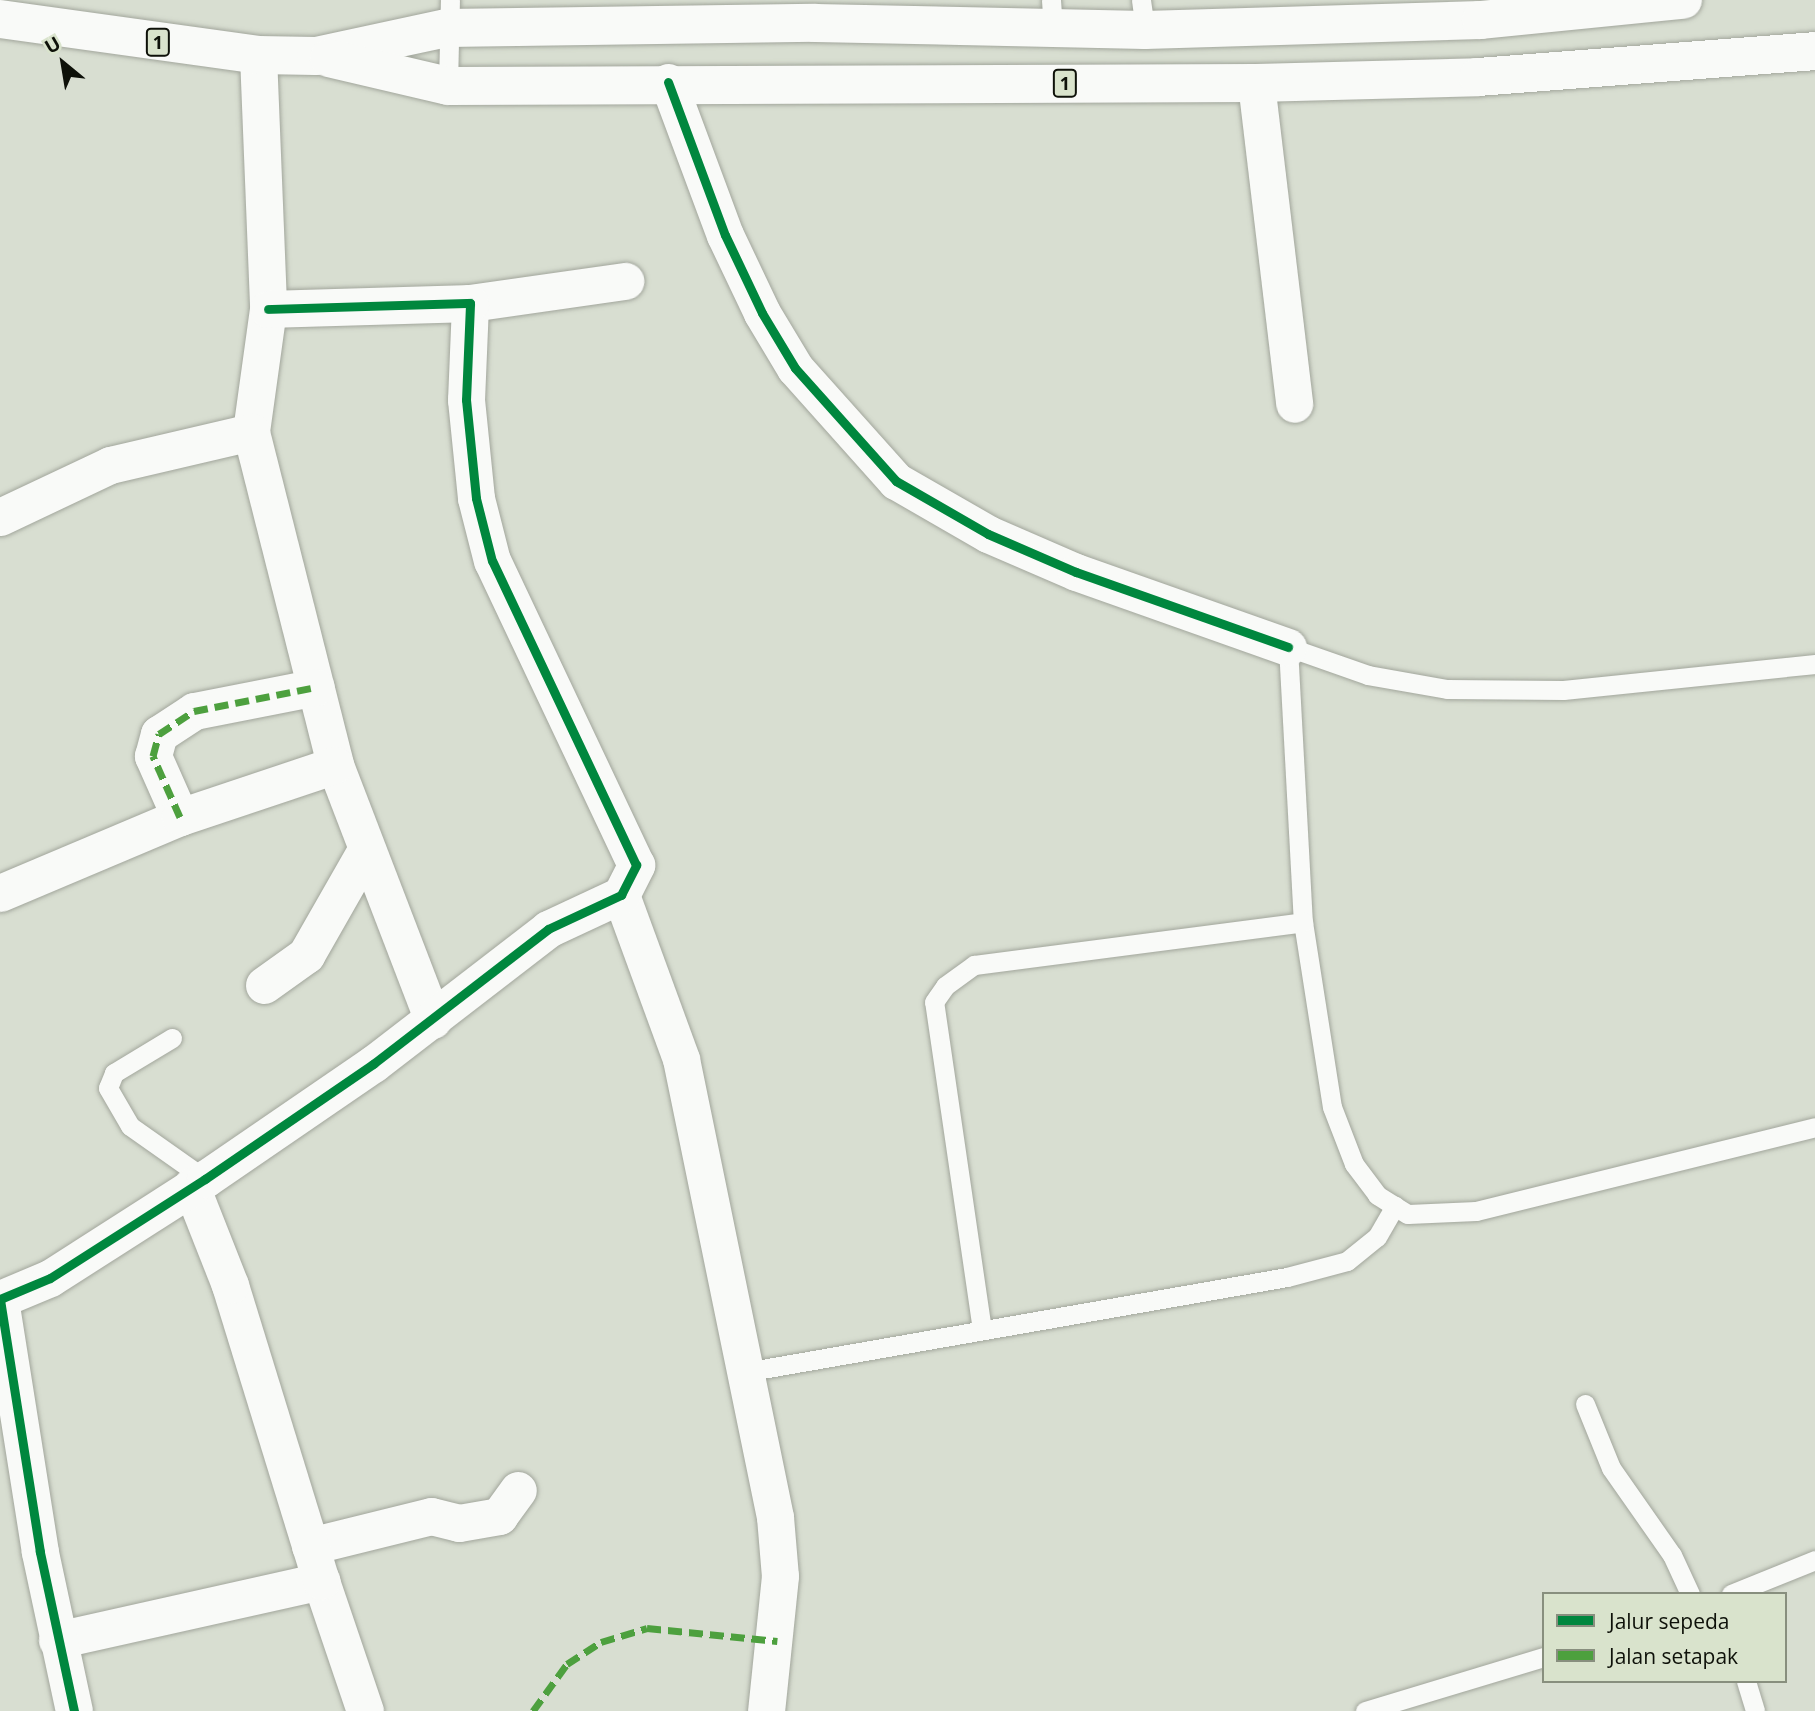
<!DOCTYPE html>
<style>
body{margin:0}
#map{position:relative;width:1815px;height:1711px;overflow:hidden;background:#d8ded1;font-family:"Open Sans",sans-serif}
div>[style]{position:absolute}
.roads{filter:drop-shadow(0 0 2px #a2a69c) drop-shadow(0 0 2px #a2a69c)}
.lane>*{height:19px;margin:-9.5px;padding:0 9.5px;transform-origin:9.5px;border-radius:9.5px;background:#f9faf8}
.street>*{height:37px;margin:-18.5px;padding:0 18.5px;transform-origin:18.5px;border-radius:18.5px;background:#f9faf8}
.highway>*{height:38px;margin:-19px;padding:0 19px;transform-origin:19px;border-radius:19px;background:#f9faf8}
.quiet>*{height:7px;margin-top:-3.5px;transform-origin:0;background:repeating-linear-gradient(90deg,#4da03e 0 14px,transparent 0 21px)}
.cycleway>*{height:9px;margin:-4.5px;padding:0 4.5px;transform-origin:4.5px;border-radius:4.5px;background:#00873e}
span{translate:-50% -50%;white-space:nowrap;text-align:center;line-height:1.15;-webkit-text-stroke:5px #d9e3cc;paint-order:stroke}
.shield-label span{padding:2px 5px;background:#d9e3cc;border:2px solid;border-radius:5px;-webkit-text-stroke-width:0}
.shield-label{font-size:18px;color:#0e1109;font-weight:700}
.legend{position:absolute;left:1542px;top:1592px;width:245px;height:91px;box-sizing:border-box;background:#d9e3cc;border:2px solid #888f7e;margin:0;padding:9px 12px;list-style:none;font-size:21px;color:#0e1109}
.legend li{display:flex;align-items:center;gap:14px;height:35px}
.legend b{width:35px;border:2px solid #888f7e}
.north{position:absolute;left:28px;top:28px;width:70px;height:70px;-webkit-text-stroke:5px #d9e3cc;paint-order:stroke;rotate:330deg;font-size:19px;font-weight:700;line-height:28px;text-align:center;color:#0e1109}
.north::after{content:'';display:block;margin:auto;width:24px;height:32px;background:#0e1109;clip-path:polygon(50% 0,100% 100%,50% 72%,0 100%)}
</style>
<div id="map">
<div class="roads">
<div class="lane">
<i style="left:1051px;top:0;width:30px;rotate:86deg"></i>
<i style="left:1141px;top:0;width:30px;rotate:82deg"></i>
<i style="left:448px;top:86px;width:86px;rotate:-88.7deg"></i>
<i style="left:1815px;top:664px;width:253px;rotate:174.1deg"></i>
<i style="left:1563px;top:690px;width:116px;rotate:-179.5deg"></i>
<i style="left:1447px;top:689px;width:80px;rotate:-170deg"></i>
<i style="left:1368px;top:675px;width:85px;rotate:-160.7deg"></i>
<i style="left:1288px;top:647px;width:275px;rotate:86.9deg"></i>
<i style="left:1303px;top:922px;width:187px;rotate:81.1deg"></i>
<i style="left:1332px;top:1107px;width:61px;rotate:68.9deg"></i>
<i style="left:1354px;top:1164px;width:39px;rotate:53deg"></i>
<i style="left:1377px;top:1195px;width:36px;rotate:32deg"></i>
<i style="left:1408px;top:1214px;width:68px;rotate:-2.5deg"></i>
<i style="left:1476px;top:1211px;width:349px;rotate:-13.9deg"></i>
<i style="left:172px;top:1038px;width:68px;rotate:148.9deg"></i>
<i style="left:114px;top:1073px;width:16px;rotate:112deg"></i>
<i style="left:108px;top:1088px;width:44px;rotate:59.9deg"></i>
<i style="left:130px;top:1126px;width:92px;rotate:35.2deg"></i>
<i style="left:982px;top:1330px;width:331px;rotate:-98.3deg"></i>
<i style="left:934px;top:1002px;width:19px;rotate:-55deg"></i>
<i style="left:945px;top:986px;width:36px;rotate:-36deg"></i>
<i style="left:974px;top:965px;width:332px;rotate:-7.4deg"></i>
<i style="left:745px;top:1372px;width:550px;rotate:-9.94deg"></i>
<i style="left:1287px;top:1277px;width:62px;rotate:-14.9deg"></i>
<i style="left:1347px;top:1261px;width:38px;rotate:-39deg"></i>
<i style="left:1377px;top:1237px;width:36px;rotate:-60deg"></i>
<i style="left:1585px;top:1404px;width:69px;rotate:67.9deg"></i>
<i style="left:1611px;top:1468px;width:106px;rotate:55deg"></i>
<i style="left:1672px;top:1555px;width:43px;rotate:65.2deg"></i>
<i style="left:1731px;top:1594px;width:91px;rotate:-22deg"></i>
<i style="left:1746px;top:1681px;width:31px;rotate:73deg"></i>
<i style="left:1365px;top:1711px;width:187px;rotate:-16.8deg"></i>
</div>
<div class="street">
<i style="left:258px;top:55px;width:254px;rotate:87.7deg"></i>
<i style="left:268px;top:309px;width:124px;rotate:97.9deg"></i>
<i style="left:251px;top:432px;width:343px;rotate:75.8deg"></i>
<i style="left:335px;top:765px;width:273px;rotate:69deg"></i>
<i style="left:668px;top:82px;width:163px;rotate:69.6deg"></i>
<i style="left:725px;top:235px;width:86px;rotate:64.6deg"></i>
<i style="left:762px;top:313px;width:64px;rotate:59deg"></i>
<i style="left:795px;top:368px;width:152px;rotate:48.2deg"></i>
<i style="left:896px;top:481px;width:106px;rotate:29.9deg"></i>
<i style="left:988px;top:534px;width:96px;rotate:23.4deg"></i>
<i style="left:1076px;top:572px;width:225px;rotate:19.5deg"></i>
<i style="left:1256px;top:83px;width:323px;rotate:83.2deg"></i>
<i style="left:470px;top:303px;width:157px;rotate:-8.1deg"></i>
<i style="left:0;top:517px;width:122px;rotate:-25.3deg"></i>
<i style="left:110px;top:465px;width:145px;rotate:-13.2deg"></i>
<i style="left:180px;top:817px;width:67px;rotate:-113.9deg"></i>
<i style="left:153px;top:756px;width:23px;rotate:-75deg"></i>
<i style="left:159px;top:734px;width:42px;rotate:-33.3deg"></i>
<i style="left:194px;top:711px;width:124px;rotate:-11.1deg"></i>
<i style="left:0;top:893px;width:195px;rotate:-22.9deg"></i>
<i style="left:180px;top:817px;width:163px;rotate:-18.5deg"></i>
<i style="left:621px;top:895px;width:175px;rotate:69.9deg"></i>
<i style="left:681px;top:1059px;width:468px;rotate:78.4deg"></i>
<i style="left:775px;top:1517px;width:59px;rotate:85.2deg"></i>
<i style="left:780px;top:1576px;width:136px;rotate:95.9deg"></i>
<i style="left:264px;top:985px;width:52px;rotate:-35.5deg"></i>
<i style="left:306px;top:955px;width:121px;rotate:-60.3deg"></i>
<i style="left:310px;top:1546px;width:125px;rotate:-13.9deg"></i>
<i style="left:431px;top:1516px;width:29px;rotate:14deg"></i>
<i style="left:459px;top:1523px;width:41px;rotate:-9.9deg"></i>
<i style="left:499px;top:1516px;width:32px;rotate:-54deg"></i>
<i style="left:321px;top:1581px;width:137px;rotate:71.3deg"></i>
<i style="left:57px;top:1640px;width:271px;rotate:-12.6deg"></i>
<i style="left:321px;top:1581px;width:310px;rotate:-107.1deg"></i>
<i style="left:230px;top:1285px;width:106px;rotate:-111.5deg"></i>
<i style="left:74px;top:1711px;width:163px;rotate:-102.1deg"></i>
<i style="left:40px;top:1552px;width:256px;rotate:-99deg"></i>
<i style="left:0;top:1299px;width:54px;rotate:-22.8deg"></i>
<i style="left:50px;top:1278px;width:184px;rotate:-32.6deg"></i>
<i style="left:205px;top:1179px;width:204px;rotate:-34.4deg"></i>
<i style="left:373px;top:1064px;width:221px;rotate:-37.6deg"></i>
<i style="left:548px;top:929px;width:81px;rotate:-25deg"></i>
<i style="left:621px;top:895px;width:34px;rotate:-63deg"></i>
<i style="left:636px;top:865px;width:336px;rotate:-115.3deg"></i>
<i style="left:492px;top:561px;width:65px;rotate:-104.3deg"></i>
<i style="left:476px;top:498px;width:99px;rotate:-95.8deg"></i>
<i style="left:466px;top:400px;width:97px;rotate:-87.6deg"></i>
<i style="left:470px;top:303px;width:202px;rotate:178.3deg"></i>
</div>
<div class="highway">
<i style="left:0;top:19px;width:260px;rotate:7.9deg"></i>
<i style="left:258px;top:55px;width:58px;rotate:1deg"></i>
<i style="left:316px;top:56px;width:134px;rotate:-12.1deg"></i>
<i style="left:447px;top:28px;width:368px;rotate:-0.8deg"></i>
<i style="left:815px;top:23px;width:330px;rotate:1.2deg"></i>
<i style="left:1145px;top:30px;width:336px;rotate:-1.7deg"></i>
<i style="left:1481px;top:20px;width:203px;rotate:-5.7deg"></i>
<i style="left:329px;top:58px;width:122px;rotate:13.2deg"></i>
<i style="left:448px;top:86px;width:808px;rotate:-0.21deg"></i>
<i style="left:1256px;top:83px;width:222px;rotate:-1.5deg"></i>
<i style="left:1478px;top:77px;width:338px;rotate:-4.4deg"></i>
</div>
</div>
<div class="quiet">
<i style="left:180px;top:817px;width:67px;rotate:-113.9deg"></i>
<i style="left:153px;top:756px;width:23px;rotate:-75deg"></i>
<i style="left:159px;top:734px;width:42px;rotate:-33.3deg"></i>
<i style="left:194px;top:711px;width:124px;rotate:-11.1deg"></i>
<i style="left:533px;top:1711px;width:58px;rotate:-54.1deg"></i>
<i style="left:567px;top:1664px;width:40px;rotate:-32.9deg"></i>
<i style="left:601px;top:1642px;width:48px;rotate:-16.9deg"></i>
<i style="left:647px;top:1628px;width:131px;rotate:5.7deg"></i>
</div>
<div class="cycleway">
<i style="left:668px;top:82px;width:163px;rotate:69.6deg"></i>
<i style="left:725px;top:235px;width:86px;rotate:64.6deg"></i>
<i style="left:762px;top:313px;width:64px;rotate:59deg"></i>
<i style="left:795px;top:368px;width:152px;rotate:48.2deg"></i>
<i style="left:896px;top:481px;width:106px;rotate:29.9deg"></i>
<i style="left:988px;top:534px;width:96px;rotate:23.4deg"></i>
<i style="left:1076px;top:572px;width:225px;rotate:19.5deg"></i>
<i style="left:74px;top:1711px;width:163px;rotate:-102.1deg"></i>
<i style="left:40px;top:1552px;width:256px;rotate:-99deg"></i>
<i style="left:0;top:1299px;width:54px;rotate:-22.8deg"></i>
<i style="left:50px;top:1278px;width:184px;rotate:-32.6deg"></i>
<i style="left:205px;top:1179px;width:204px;rotate:-34.4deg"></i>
<i style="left:373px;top:1064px;width:221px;rotate:-37.6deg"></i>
<i style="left:548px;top:929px;width:81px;rotate:-25deg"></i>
<i style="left:621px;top:895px;width:34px;rotate:-63deg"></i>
<i style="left:636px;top:865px;width:336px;rotate:-115.3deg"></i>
<i style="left:492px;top:561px;width:65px;rotate:-104.3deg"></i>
<i style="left:476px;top:498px;width:99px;rotate:-95.8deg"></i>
<i style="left:466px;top:400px;width:97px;rotate:-87.6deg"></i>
<i style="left:470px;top:303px;width:202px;rotate:178.3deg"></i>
</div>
<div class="shield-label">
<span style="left:158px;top:42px">1</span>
<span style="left:1065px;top:83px">1</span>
</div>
<ul class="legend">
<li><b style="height:9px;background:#00873e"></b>Jalur sepeda</li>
<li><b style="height:9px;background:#4da03e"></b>Jalan setapak</li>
</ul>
<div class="north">U</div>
</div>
